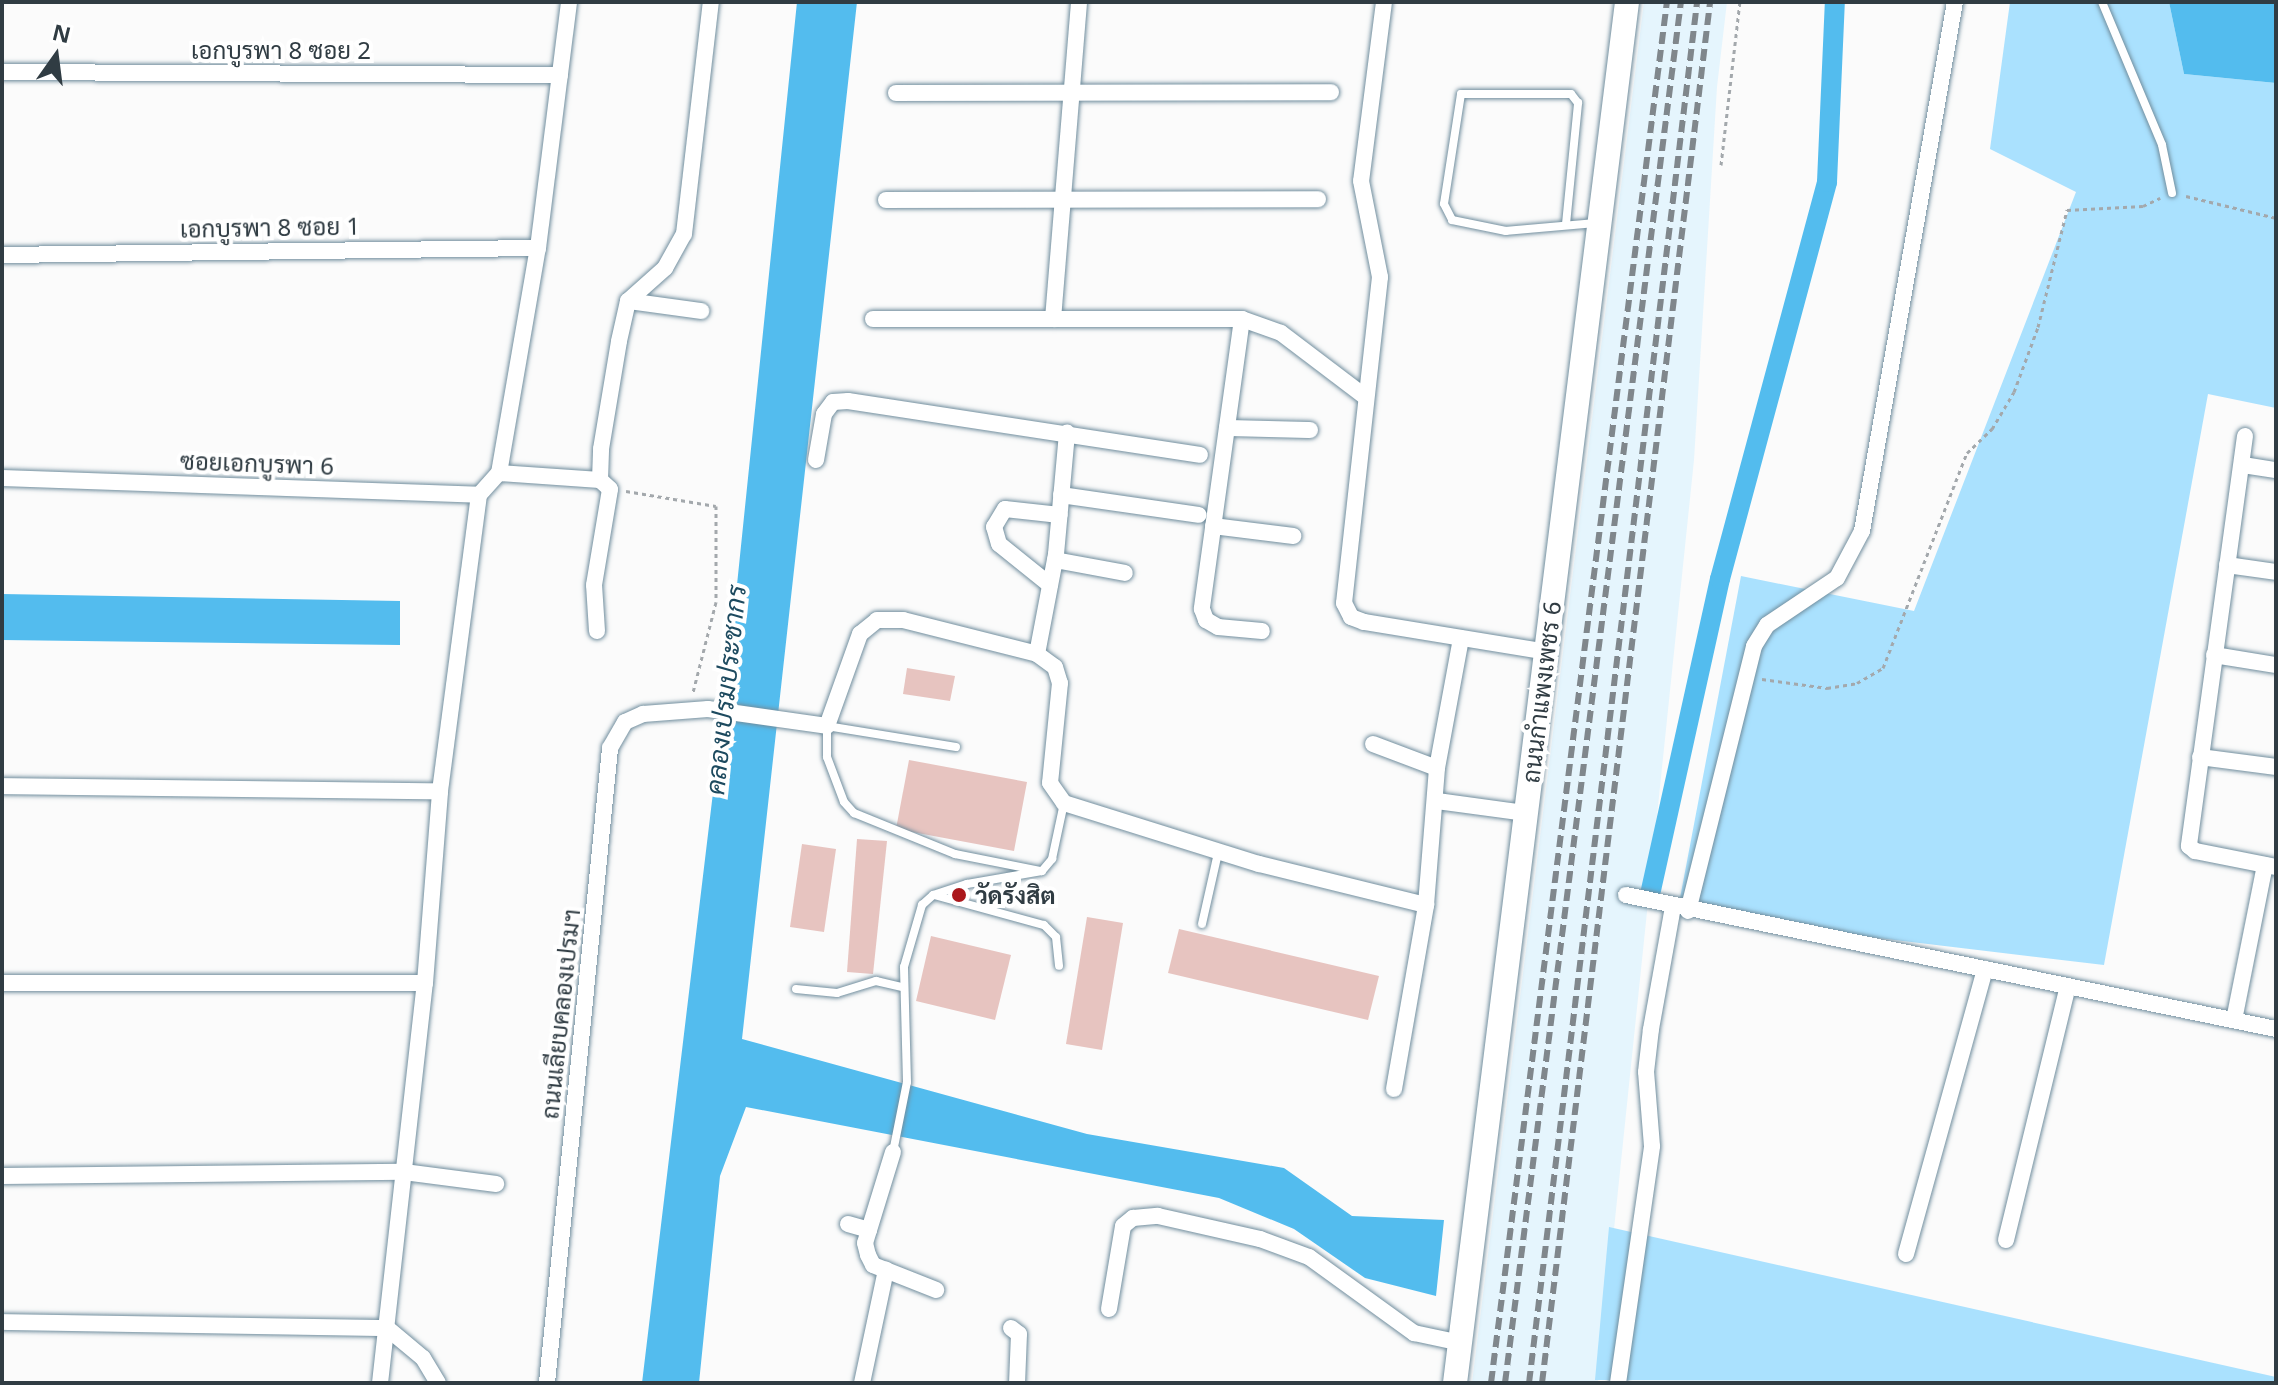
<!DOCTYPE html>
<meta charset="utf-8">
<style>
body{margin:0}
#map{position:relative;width:2278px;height:1385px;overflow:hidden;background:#fbfbfb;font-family:"Noto Sans",Sarabun,sans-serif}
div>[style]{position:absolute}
.built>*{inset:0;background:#e5f5fd}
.green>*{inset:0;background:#aae1fe}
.water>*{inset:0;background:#53bcee}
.canal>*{height:20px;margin:-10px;padding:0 10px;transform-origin:10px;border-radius:10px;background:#53bcee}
.building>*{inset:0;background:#e7c4c0}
.path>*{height:3px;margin-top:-1.5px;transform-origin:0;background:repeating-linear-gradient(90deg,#a3a8ac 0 4px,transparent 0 8px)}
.roads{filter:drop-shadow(0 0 2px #718e9e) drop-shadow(0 0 2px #718e9e)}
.service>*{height:8px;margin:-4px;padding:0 4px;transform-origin:4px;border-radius:4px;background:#fff}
.minor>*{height:16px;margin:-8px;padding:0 8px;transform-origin:8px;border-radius:8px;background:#fff}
.secondary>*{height:24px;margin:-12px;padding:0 12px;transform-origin:12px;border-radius:12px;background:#fff}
.rail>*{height:6px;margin-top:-3px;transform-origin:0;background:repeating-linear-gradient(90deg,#80878c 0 12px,transparent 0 18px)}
.dots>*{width:22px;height:22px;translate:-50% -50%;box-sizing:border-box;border:4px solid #fff;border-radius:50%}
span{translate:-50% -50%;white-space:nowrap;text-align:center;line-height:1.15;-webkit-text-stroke:8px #fff;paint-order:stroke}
.street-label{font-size:24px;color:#303c43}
.poi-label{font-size:24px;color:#303c43;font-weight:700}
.left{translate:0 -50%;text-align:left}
.water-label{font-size:26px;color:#1d4a5f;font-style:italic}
.frame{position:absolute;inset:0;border:4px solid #303c43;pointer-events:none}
.north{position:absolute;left:16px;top:16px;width:80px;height:80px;-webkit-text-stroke:6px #fff;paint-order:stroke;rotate:14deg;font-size:22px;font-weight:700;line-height:32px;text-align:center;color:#303c43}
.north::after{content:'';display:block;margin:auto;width:28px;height:36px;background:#303c43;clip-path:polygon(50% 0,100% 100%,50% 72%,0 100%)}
</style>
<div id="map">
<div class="built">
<i style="clip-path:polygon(1644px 2px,1727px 2px,1717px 87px,1694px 460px,1598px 1383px,1472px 1383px)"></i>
</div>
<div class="green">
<i style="clip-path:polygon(2010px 2px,2169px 2px,2184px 74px,2276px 83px,2276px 408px,2208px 394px,2104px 965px,1677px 914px,1741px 576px,1914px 611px,2076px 192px,1990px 149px)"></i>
<i style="clip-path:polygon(1609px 1227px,2276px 1377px,2276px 1383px,1595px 1380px)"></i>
</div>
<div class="water">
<i style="clip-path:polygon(797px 2px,857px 2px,742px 1039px,1087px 1134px,1284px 1168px,1352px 1216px,1444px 1220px,1436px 1296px,1365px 1278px,1294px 1229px,1219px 1198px,746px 1107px,720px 1176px,699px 1383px,642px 1383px,731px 643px)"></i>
<i style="clip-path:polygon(2169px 2px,2276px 2px,2276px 83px,2184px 74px)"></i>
<i style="clip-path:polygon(2px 594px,400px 601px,400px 645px,2px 640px)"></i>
</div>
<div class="canal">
<i style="left:1651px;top:890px;width:319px;rotate:-77.5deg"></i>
<i style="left:1720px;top:579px;width:411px;rotate:-74.9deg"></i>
<i style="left:1827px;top:182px;width:180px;rotate:-87.5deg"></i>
</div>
<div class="building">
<i style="clip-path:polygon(907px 668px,955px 676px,950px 701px,903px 694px)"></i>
<i style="clip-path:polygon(909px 760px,1027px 782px,1014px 851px,896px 829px)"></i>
<i style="clip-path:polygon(857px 839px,887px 841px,873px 974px,847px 972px)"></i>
<i style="clip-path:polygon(802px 844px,836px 849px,824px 932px,790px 927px)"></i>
<i style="clip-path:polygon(1087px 917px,1123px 923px,1102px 1050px,1066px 1044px)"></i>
<i style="clip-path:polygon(1179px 929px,1379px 976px,1368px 1020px,1168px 973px)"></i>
<i style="clip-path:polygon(931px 936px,1011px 955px,995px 1020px,916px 1001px)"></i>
</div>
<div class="path">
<i style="left:1721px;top:165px;width:164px;rotate:-83.4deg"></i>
<i style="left:2186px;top:196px;width:93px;rotate:13.7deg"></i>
<i style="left:626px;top:491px;width:91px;rotate:9.5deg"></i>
<i style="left:716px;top:506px;width:96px;rotate:90deg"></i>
<i style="left:716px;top:602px;width:93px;rotate:104.3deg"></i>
<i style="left:1762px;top:679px;width:66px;rotate:7.9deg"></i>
<i style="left:1827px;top:688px;width:30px;rotate:-9deg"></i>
<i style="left:1857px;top:683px;width:30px;rotate:-30deg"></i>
<i style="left:1883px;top:668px;width:231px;rotate:-68.7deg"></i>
<i style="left:1967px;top:453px;width:35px;rotate:-44deg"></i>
<i style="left:1992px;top:429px;width:43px;rotate:-59.3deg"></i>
<i style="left:2014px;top:392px;width:69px;rotate:-69.7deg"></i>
<i style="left:2038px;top:327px;width:121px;rotate:-76.1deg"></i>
<i style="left:2067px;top:210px;width:76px;rotate:-3deg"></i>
<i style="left:2143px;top:206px;width:19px;rotate:-25deg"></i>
</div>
<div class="roads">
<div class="service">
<i style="left:2102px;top:2px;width:155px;rotate:67.2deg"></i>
<i style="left:2162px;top:145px;width:49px;rotate:78.2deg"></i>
<i style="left:1566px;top:224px;width:122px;rotate:-84.3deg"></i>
<i style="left:1578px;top:103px;width:11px;rotate:-128deg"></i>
<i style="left:1571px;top:94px;width:110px;rotate:180deg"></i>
<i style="left:1461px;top:94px;width:111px;rotate:98.8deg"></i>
<i style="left:1444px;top:204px;width:18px;rotate:63deg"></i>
<i style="left:1452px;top:220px;width:55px;rotate:11.5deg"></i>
<i style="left:1506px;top:231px;width:89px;rotate:-5.1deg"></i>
<i style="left:956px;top:747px;width:131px;rotate:-170.8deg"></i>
<i style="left:827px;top:726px;width:31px;rotate:90deg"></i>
<i style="left:827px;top:757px;width:48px;rotate:69.3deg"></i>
<i style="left:844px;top:802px;width:15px;rotate:48deg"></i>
<i style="left:854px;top:813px;width:109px;rotate:22.1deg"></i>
<i style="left:955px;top:854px;width:88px;rotate:11.2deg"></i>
<i style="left:934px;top:895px;width:114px;rotate:15.3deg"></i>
<i style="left:1044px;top:925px;width:17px;rotate:45deg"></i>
<i style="left:1056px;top:937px;width:29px;rotate:84deg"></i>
<i style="left:1202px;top:924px;width:73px;rotate:-77.3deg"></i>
<i style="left:796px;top:989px;width:41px;rotate:5.6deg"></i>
<i style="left:837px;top:993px;width:41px;rotate:-17.1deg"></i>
<i style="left:876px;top:981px;width:28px;rotate:13deg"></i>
<i style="left:893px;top:1152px;width:71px;rotate:-78.7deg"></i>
<i style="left:907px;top:1082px;width:115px;rotate:-91.5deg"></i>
<i style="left:904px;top:967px;width:65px;rotate:-73.8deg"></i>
<i style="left:922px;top:905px;width:15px;rotate:-42deg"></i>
<i style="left:933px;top:895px;width:36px;rotate:-18deg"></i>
<i style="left:967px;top:884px;width:76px;rotate:-9.8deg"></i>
<i style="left:1042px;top:871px;width:16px;rotate:-50deg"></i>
<i style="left:1052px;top:859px;width:57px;rotate:-77.9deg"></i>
</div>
<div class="minor">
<i style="left:1384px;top:2px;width:180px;rotate:97.3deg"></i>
<i style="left:1361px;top:181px;width:98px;rotate:78.8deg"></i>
<i style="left:1380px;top:277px;width:328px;rotate:96.3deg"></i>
<i style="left:1344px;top:603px;width:16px;rotate:63deg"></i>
<i style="left:1351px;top:617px;width:14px;rotate:21deg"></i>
<i style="left:1364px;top:622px;width:185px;rotate:9.3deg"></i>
<i style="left:2px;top:72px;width:558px;rotate:0.31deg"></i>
<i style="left:896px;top:93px;width:435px;rotate:-0.1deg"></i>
<i style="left:886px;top:200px;width:432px;rotate:-0.1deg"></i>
<i style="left:2px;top:255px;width:536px;rotate:-0.75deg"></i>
<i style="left:628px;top:301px;width:74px;rotate:7.8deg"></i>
<i style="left:873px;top:319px;width:369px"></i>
<i style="left:1242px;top:319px;width:41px;rotate:19.7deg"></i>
<i style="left:1281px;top:333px;width:104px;rotate:37.2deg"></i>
<i style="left:1053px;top:319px;width:318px;rotate:-85.3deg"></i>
<i style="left:1242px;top:319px;width:293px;rotate:97.9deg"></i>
<i style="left:1202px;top:609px;width:12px;rotate:70deg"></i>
<i style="left:1206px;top:620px;width:14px;rotate:30deg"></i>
<i style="left:1218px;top:627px;width:44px;rotate:5.2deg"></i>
<i style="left:1227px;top:428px;width:83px;rotate:1.4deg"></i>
<i style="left:2245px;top:436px;width:414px;rotate:97.8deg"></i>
<i style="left:2189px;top:846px;width:8px;rotate:40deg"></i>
<i style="left:2195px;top:851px;width:83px;rotate:11.2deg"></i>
<i style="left:816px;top:460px;width:47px;rotate:-80.1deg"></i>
<i style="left:824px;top:414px;width:15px;rotate:-53deg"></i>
<i style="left:833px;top:402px;width:15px;rotate:-4deg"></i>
<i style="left:848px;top:401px;width:356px;rotate:8.7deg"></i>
<i style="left:2243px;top:465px;width:33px;rotate:9deg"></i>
<i style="left:499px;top:473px;width:228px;rotate:-80.2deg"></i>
<i style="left:538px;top:248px;width:248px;rotate:-82.8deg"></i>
<i style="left:499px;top:473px;width:101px;rotate:4deg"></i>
<i style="left:2px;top:478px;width:477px;rotate:2deg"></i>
<i style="left:479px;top:495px;width:30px;rotate:-48deg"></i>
<i style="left:1061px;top:495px;width:139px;rotate:8.2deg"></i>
<i style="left:1213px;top:526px;width:81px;rotate:7.1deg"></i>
<i style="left:1055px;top:560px;width:71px;rotate:10.5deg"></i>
<i style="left:2227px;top:565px;width:49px;rotate:8.1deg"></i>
<i style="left:1050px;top:585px;width:65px;rotate:-141.2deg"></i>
<i style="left:999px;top:544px;width:18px;rotate:-106deg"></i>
<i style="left:994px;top:527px;width:21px;rotate:-59deg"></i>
<i style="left:1005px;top:509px;width:55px;rotate:6.2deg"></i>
<i style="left:597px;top:631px;width:46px;rotate:-93.7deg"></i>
<i style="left:594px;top:585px;width:97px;rotate:-80.5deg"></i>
<i style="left:610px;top:489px;width:13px;rotate:-138deg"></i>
<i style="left:600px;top:480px;width:31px;rotate:-88deg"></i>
<i style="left:601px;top:449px;width:109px;rotate:-80.5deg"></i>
<i style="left:619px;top:341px;width:41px;rotate:-77.3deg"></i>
<i style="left:628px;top:301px;width:50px;rotate:-41.7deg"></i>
<i style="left:665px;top:268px;width:39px;rotate:-61deg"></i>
<i style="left:684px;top:234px;width:234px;rotate:-83.4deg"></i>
<i style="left:1037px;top:654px;width:102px;rotate:-79.2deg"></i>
<i style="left:1056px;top:554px;width:122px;rotate:-84.8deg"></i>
<i style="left:2214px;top:655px;width:63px;rotate:9.2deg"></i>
<i style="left:1373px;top:744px;width:68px;rotate:20.6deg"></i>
<i style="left:2200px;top:757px;width:77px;rotate:7.5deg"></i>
<i style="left:2px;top:786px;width:438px;rotate:0.7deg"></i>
<i style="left:1437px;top:801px;width:90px;rotate:7.7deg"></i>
<i style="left:1626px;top:895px;width:664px;rotate:11.65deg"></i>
<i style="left:1688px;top:911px;width:273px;rotate:-76deg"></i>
<i style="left:1754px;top:646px;width:25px;rotate:-58deg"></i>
<i style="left:1767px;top:625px;width:84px;rotate:-33.9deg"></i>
<i style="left:1837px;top:578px;width:53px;rotate:-62deg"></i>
<i style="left:1862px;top:531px;width:537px;rotate:-80.03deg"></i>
<i style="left:2px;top:983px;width:423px"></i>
<i style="left:2234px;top:1020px;width:158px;rotate:-78.7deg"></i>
<i style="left:1394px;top:1089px;width:187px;rotate:-80.1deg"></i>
<i style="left:893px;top:1152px;width:95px;rotate:107.1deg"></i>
<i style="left:865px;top:1243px;width:12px;rotate:76deg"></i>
<i style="left:868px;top:1255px;width:11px;rotate:63deg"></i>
<i style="left:873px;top:1265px;width:68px;rotate:21.6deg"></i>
<i style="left:2px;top:1176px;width:402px;rotate:-0.6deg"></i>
<i style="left:404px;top:1172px;width:93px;rotate:7.4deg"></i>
<i style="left:848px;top:1224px;width:22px;rotate:16deg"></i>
<i style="left:2006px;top:1240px;width:261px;rotate:-76.3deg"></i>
<i style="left:1906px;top:1254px;width:296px;rotate:-74.5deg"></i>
<i style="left:1109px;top:1309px;width:84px;rotate:-80.4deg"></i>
<i style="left:1123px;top:1226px;width:13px;rotate:-39deg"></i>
<i style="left:1133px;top:1218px;width:25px;rotate:-5deg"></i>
<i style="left:1158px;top:1216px;width:105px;rotate:12.7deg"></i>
<i style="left:1260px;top:1239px;width:52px;rotate:20.2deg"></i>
<i style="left:1309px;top:1257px;width:130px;rotate:35.9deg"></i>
<i style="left:1414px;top:1333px;width:48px;rotate:12deg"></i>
<i style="left:2px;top:1322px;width:385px;rotate:0.9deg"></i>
<i style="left:387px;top:1328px;width:47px;rotate:39.8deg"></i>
<i style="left:423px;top:1358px;width:29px;rotate:59deg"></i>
<i style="left:1011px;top:1328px;width:10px;rotate:37deg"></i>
<i style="left:1019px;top:1334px;width:49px;rotate:92.3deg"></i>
<i style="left:380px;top:1383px;width:403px;rotate:-83.6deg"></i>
<i style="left:425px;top:983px;width:193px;rotate:-85.5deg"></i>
<i style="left:440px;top:791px;width:299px;rotate:-82.5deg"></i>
<i style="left:547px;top:1383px;width:638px;rotate:-84.33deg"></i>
<i style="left:610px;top:748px;width:30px;rotate:-60deg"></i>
<i style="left:625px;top:722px;width:20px;rotate:-24deg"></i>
<i style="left:643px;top:714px;width:65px;rotate:-4.4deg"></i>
<i style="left:708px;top:709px;width:120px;rotate:8.1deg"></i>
<i style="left:827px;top:726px;width:98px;rotate:-70.3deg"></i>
<i style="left:860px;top:634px;width:22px;rotate:-39deg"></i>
<i style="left:877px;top:620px;width:26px"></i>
<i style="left:903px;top:620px;width:138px;rotate:14.2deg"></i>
<i style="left:1037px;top:654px;width:22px;rotate:36deg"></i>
<i style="left:1055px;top:667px;width:17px;rotate:73deg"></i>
<i style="left:1060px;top:683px;width:100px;rotate:95.7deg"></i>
<i style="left:1050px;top:783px;width:24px;rotate:55deg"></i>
<i style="left:1064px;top:803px;width:204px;rotate:17.4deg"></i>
<i style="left:1259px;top:864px;width:172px;rotate:13.8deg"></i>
<i style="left:1426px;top:905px;width:137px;rotate:-85.4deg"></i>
<i style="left:1437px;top:768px;width:132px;rotate:-79.5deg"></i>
<i style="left:862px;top:1383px;width:116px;rotate:-78deg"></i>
<i style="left:1618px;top:1383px;width:239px;rotate:-81.8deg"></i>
<i style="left:1652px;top:1146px;width:74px;rotate:-94.6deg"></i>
<i style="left:1646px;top:1072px;width:43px;rotate:-83.4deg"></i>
<i style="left:1651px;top:1029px;width:124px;rotate:-79.8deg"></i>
</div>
<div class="secondary">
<i style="left:1455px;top:1383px;width:1392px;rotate:-82.9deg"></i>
</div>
</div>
<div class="rail">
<i style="left:1491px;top:1383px;width:1392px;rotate:-82.74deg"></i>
<i style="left:1505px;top:1383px;width:1392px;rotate:-82.74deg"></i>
<i style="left:1529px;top:1383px;width:1391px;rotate:-83.06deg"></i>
<i style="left:1542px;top:1383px;width:1391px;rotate:-83.06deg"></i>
</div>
<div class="dots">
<i style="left:959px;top:895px;background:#ab171b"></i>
</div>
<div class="street-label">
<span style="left:281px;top:50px">เอกบูรพา 8 ซอย 2</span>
<span style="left:270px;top:227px;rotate:-1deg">เอกบูรพา 8 ซอย 1</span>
<span style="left:257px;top:463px;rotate:2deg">ซอยเอกบูรพา 6</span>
<span style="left:1541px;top:692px;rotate:-83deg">ถนนกำแพงเพชร 6</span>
<span style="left:560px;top:1014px;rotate:-84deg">ถนนเลียบคลองเปรมฯ</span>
</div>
<div class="poi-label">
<span class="left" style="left:975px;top:895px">วัดรังสิต</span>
</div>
<div class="water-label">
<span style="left:726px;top:690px;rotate:-84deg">คลองเปรมประชากร</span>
</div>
<div class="frame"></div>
<div class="north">N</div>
</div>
